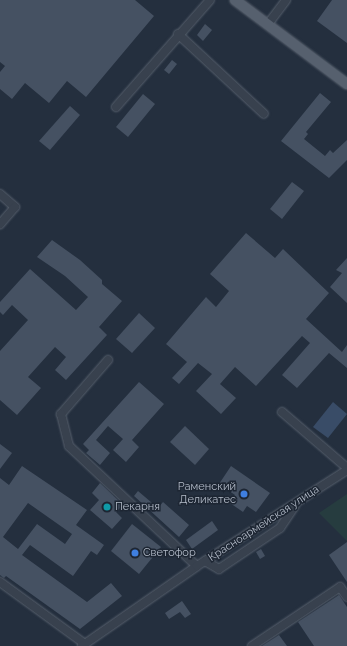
<!DOCTYPE html>
<meta charset="utf-8">
<style>
body{margin:0}
#map{position:relative;width:347px;height:646px;overflow:hidden;background:#242f3e;font-family:Raleway,sans-serif}
div>[style]{position:absolute}
.green>*{inset:0;background:#263c3f}
.water>*{inset:0;background:#394c67}
.building>*{inset:0;background:#455162}
.roads{filter:drop-shadow(0 0 1px #565f6c) drop-shadow(0 0 1px #565f6c)}
.minor>*{height:8px;margin:-4px;padding:0 4px;transform-origin:4px;border-radius:4px;background:#38414e}
.major>*{height:10px;margin:-5px;padding:0 5px;transform-origin:5px;border-radius:5px;background:#56606e}
.dots>*{width:11px;height:11px;translate:-50% -50%;box-sizing:border-box;border:2px solid #1d2633;border-radius:50%}
span{translate:-50% -50%;white-space:nowrap;text-align:center;line-height:1.15;-webkit-text-stroke:3px #1d2633;paint-order:stroke}
.poi-label{font-size:11px;color:#b4bcc9}
.right{translate:-100% -50%;text-align:right}
.left{translate:0 -50%;text-align:left}
.street-label{font-size:11px;color:#b4bcc9}
</style>
<div id="map">
<div class="green">
<i style="clip-path:polygon(347px 494px,347px 541px,319px 513px)"></i>
</div>
<div class="water">
<i style="clip-path:polygon(333px 402px,347px 414px,328px 438px,313px 427px)"></i>
</div>
<div class="building">
<i style="clip-path:polygon(0 0,135px 0,154px 16px,86px 97px,67px 81px,49px 103px,25px 83px,12px 99px,0 89px,0 72px,5px 66px,0 62px)"></i>
<i style="clip-path:polygon(332px 0,347px 0,347px 43px,317px 21px)"></i>
<i style="clip-path:polygon(205px 24px,212px 30px,203px 41px,197px 35px)"></i>
<i style="clip-path:polygon(172px 60px,177px 64px,169px 74px,164px 70px)"></i>
<i style="clip-path:polygon(320px 93px,331px 102px,306px 132px,308px 134px,304px 139px,325px 156px,330px 150px,333px 153px,347px 140px,347px 160px,329px 178px,281px 141px)"></i>
<i style="clip-path:polygon(143px 94px,155px 104px,128px 137px,116px 127px)"></i>
<i style="clip-path:polygon(70px 106px,80px 115px,50px 150px,39px 141px)"></i>
<i style="clip-path:polygon(292px 182px,304px 191px,282px 219px,270px 209px)"></i>
<i style="clip-path:polygon(246px 233px,275px 258px,283px 249px,329px 293px,306px 319px,342px 352px,347px 345px,347px 368px,329px 353px,297px 388px,282px 375px,310px 343px,302px 336px,256px 386px,235px 367px,220px 384px,236px 398px,221px 414px,196px 391px,212px 374px,198px 363px,179px 384px,172px 378px,187px 362px,166px 344px,206px 297px,216px 307px,229px 291px,210px 274px)"></i>
<i style="clip-path:polygon(52px 240px,80px 260px,102px 280px,102px 284px,122px 301px,99px 327px,107px 335px,66px 380px,55px 370px,66px 357px,55px 347px,28px 377px,41px 388px,17px 415px,0 400px,0 351px,28px 320px,12px 305px,3px 315px,0 312px,0 302px,30px 269px,76px 310px,88px 297px,65px 276px,37px 257px)"></i>
<i style="clip-path:polygon(347px 258px,347px 303px,330px 287px,342px 273px,336px 270px)"></i>
<i style="clip-path:polygon(139px 313px,155px 328px,132px 353px,116px 339px)"></i>
<i style="clip-path:polygon(139px 382px,164px 404px,132px 440px,139px 447px,126px 462px,113px 450px,123px 439px,108px 426px,96px 440px,110px 453px,100px 465px,86px 453px,89px 450px,83px 444px)"></i>
<i style="clip-path:polygon(185px 426px,209px 449px,195px 465px,170px 442px)"></i>
<i style="clip-path:polygon(0 444px,12px 453px,0 469px)"></i>
<i style="clip-path:polygon(evenodd,22px 466px,87px 510px,76px 525px,104px 545px,97px 555px,91px 551px,73px 576px,30px 545px,22px 555px,87px 602px,111px 583px,122px 596px,80px 629px,6px 576px,4px 578px,0 575px,0 478px,9px 485px,22px 466px,28px 503px,72px 534px,65px 544px,37px 524px,18px 549px,3px 537px,28px 503px)"></i>
<i style="clip-path:polygon(231px 466px,270px 493px,256px 512px,247px 506px,243px 512px,230px 503px,235px 495px,219px 484px)"></i>
<i style="clip-path:polygon(100px 483px,123px 505px,116px 512px,122px 518px,112px 529px,90px 510px,99px 500px,92px 493px)"></i>
<i style="clip-path:polygon(138px 491px,158px 508px,163px 502px,189px 525px,179px 537px,134px 496px)"></i>
<i style="clip-path:polygon(212px 521px,218px 530px,192px 549px,186px 540px)"></i>
<i style="clip-path:polygon(132px 524px,161px 547px,139px 574px,111px 551px)"></i>
<i style="clip-path:polygon(347px 542px,347px 582px,329px 555px)"></i>
<i style="clip-path:polygon(261px 549px,265px 556px,260px 559px,256px 552px)"></i>
<i style="clip-path:polygon(339px 595px,347px 607px,347px 646px,314px 646px,298px 622px)"></i>
<i style="clip-path:polygon(182px 601px,191px 614px,185px 618px,180px 612px,169px 619px,165px 613px)"></i>
<i style="clip-path:polygon(279px 635px,287px 646px,262px 646px)"></i>
</div>
<div class="roads">
<div class="minor">
<i style="left:268px;top:24px;width:30px;rotate:-53deg"></i>
<i style="left:178px;top:34px;width:117px;rotate:42.9deg"></i>
<i style="left:116px;top:107px;width:142px;rotate:-48.7deg"></i>
<i style="left:0;top:194px;width:20px;rotate:41deg"></i>
<i style="left:15px;top:207px;width:23px;rotate:131deg"></i>
<i style="left:108px;top:360px;width:72px;rotate:131deg"></i>
<i style="left:61px;top:414px;width:33px;rotate:76deg"></i>
<i style="left:69px;top:446px;width:175px;rotate:43.2deg"></i>
<i style="left:282px;top:412px;width:86px;rotate:40.7deg"></i>
<i style="left:205px;top:561px;width:16px;rotate:30deg"></i>
<i style="left:219px;top:569px;width:73px;rotate:-33.9deg"></i>
<i style="left:280px;top:528px;width:27px;rotate:-56deg"></i>
<i style="left:0;top:582px;width:105px;rotate:36.1deg"></i>
<i style="left:82px;top:646px;width:140px;rotate:-34.8deg"></i>
<i style="left:197px;top:566px;width:178px;rotate:-32.6deg"></i>
<i style="left:252px;top:646px;width:106px;rotate:-33.8deg"></i>
<i style="left:340px;top:587px;width:12px;rotate:55deg"></i>
</div>
<div class="major">
<i style="left:235px;top:0;width:140px;rotate:36.9deg"></i>
</div>
</div>
<div class="dots">
<i style="left:244px;top:494px;background:#3f7fe0"></i>
<i style="left:107px;top:507px;background:#0f9aa8"></i>
<i style="left:135px;top:553px;background:#3f7fe0"></i>
</div>
<div class="poi-label">
<span class="right" style="left:236px;top:494px">Раменский<br>Деликатес</span>
<span class="left" style="left:115px;top:507px">Пекарня</span>
<span class="left" style="left:143px;top:553px">Светофор</span>
</div>
<div class="street-label">
<span style="left:264px;top:524px;rotate:-33deg">Красноармейская улица</span>
</div>
</div>
